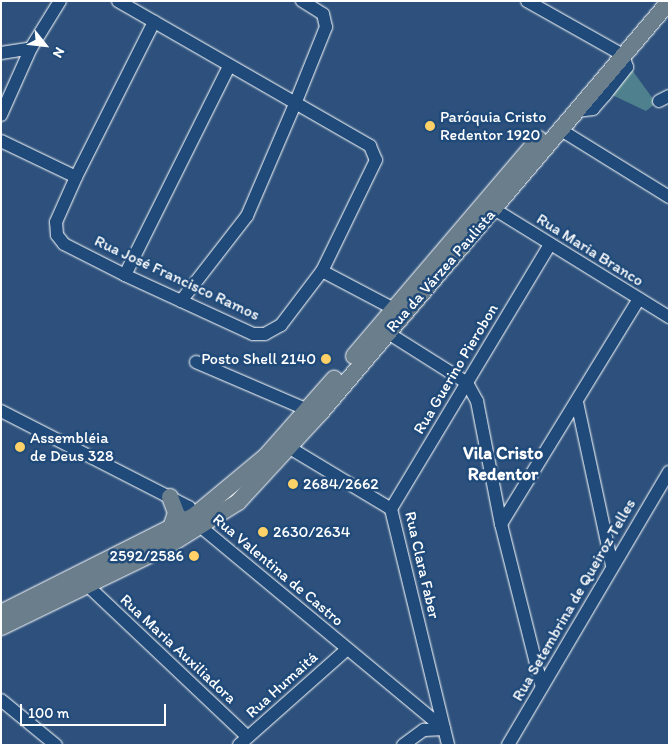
<!DOCTYPE html>
<meta charset="utf-8">
<style>
body{margin:0}
#map{position:relative;width:670px;height:746px;overflow:hidden;background:#2d517c;font-family:Itim,sans-serif}
div>[style]{position:absolute}
.green>*{inset:0;background:#4e818d}
.roads{filter:drop-shadow(0 0 1px #fff) drop-shadow(0 0 1px #fff)}
.minor>*{height:12px;margin:-6px;padding:0 6px;transform-origin:6px;border-radius:6px;background:#1f4a7a}
.major>*{height:16px;margin:-8px;padding:0 8px;transform-origin:8px;border-radius:8px;background:#6b7e8b}
.dots>*{width:14px;height:14px;translate:-50% -50%;box-sizing:border-box;border:2px solid #1f4a7a;border-radius:50%}
span{translate:-50% -50%;white-space:nowrap;text-align:center;line-height:1.15;-webkit-text-stroke:5px #1f4a7a;paint-order:stroke}
.poi-label{font-size:16px;color:#fff}
.left{translate:0 -50%;text-align:left}
.right{translate:-100% -50%;text-align:right}
.street-label{font-size:16px;color:#fff}
.neighbourhood-label{font-size:18px;color:#fff;font-weight:700}
.frame{position:absolute;inset:0;border:2px solid #fff;pointer-events:none}
.north{position:absolute;left:20px;top:20px;width:50px;height:50px;-webkit-text-stroke:4px #1f4a7a;paint-order:stroke;rotate:119deg;font-size:14px;font-weight:700;line-height:20px;text-align:center;color:#fff}
.north::after{content:'';display:block;margin:auto;width:18px;height:22px;background:#fff;clip-path:polygon(50% 0,100% 100%,50% 72%,0 100%)}
.scale{position:absolute;left:20px;top:704px;width:146px;height:22px;box-sizing:border-box;border:2px solid #fff;border-top:0;padding-left:6px;font-size:15px;line-height:18px;white-space:nowrap;color:#fff;-webkit-text-stroke:4px #1f4a7a;paint-order:stroke}
</style>
<div id="map">
<div class="green">
<i style="clip-path:polygon(632px 70px,656px 103px,646px 111px,610px 94px)"></i>
</div>
<div class="roads">
<div class="minor">
<i style="left:118px;top:1px;width:291px;rotate:29.9deg"></i>
<i style="left:370px;top:146px;width:15px;rotate:67deg"></i>
<i style="left:376px;top:160px;width:123px;rotate:115.9deg"></i>
<i style="left:322px;top:271px;width:68px;rotate:127.2deg"></i>
<i style="left:281px;top:325px;width:18px;rotate:151deg"></i>
<i style="left:265px;top:334px;width:12px;rotate:180deg"></i>
<i style="left:253px;top:334px;width:141px;rotate:-155.3deg"></i>
<i style="left:125px;top:275px;width:68px;rotate:-153.1deg"></i>
<i style="left:64px;top:244px;width:11px;rotate:-128deg"></i>
<i style="left:57px;top:235px;width:13px;rotate:-94deg"></i>
<i style="left:56px;top:222px;width:49px;rotate:-66deg"></i>
<i style="left:76px;top:177px;width:174px;rotate:-63.3deg"></i>
<i style="left:527px;top:1px;width:110px;rotate:29.4deg"></i>
<i style="left:623px;top:55px;width:13px;rotate:72deg"></i>
<i style="left:627px;top:67px;width:36px;rotate:128deg"></i>
<i style="left:605px;top:95px;width:18px;rotate:131deg"></i>
<i style="left:593px;top:109px;width:17px;rotate:173deg"></i>
<i style="left:1px;top:53px;width:30px;rotate:-9deg"></i>
<i style="left:659px;top:101px;width:11px;rotate:-27deg"></i>
<i style="left:1px;top:115px;width:73px;rotate:-65.9deg"></i>
<i style="left:31px;top:48px;width:55px;rotate:-58.3deg"></i>
<i style="left:561px;top:130px;width:127px;rotate:31.8deg"></i>
<i style="left:1px;top:141px;width:83px;rotate:25.6deg"></i>
<i style="left:494px;top:209px;width:206px;rotate:31.7deg"></i>
<i style="left:322px;top:271px;width:81px;rotate:27.8deg"></i>
<i style="left:125px;top:275px;width:233px;rotate:-63.5deg"></i>
<i style="left:181px;top:301px;width:108px;rotate:-52.2deg"></i>
<i style="left:247px;top:216px;width:122px;rotate:-66.8deg"></i>
<i style="left:295px;top:104px;width:83px;rotate:-68.1deg"></i>
<i style="left:326px;top:27px;width:13px;rotate:-103deg"></i>
<i style="left:323px;top:14px;width:25px;rotate:-148deg"></i>
<i style="left:388px;top:333px;width:93px;rotate:32.3deg"></i>
<i style="left:467px;top:383px;width:21px;rotate:61deg"></i>
<i style="left:477px;top:401px;width:125px;rotate:79deg"></i>
<i style="left:501px;top:524px;width:168px;rotate:75.9deg"></i>
<i style="left:196px;top:362px;width:122px;rotate:23.2deg"></i>
<i style="left:577px;top:402px;width:167px;rotate:77.9deg"></i>
<i style="left:1px;top:411px;width:211px;rotate:27.1deg"></i>
<i style="left:189px;top:507px;width:23px;rotate:59deg"></i>
<i style="left:201px;top:527px;width:316px;rotate:39.7deg"></i>
<i style="left:290px;top:448px;width:118px;rotate:31.1deg"></i>
<i style="left:391px;top:509px;width:243px;rotate:76.4deg"></i>
<i style="left:391px;top:509px;width:307px;rotate:-59deg"></i>
<i style="left:501px;top:524px;width:264px;rotate:-58.5deg"></i>
<i style="left:87px;top:585px;width:221px;rotate:43.4deg"></i>
<i style="left:1px;top:700px;width:71px;rotate:39.3deg"></i>
<i style="left:239px;top:745px;width:144px;rotate:-41.6deg"></i>
<i style="left:403px;top:745px;width:26px;rotate:-36deg"></i>
<i style="left:424px;top:730px;width:20px;rotate:-3deg"></i>
<i style="left:508px;top:745px;width:317px;rotate:-59.5deg"></i>
</div>
<div class="major">
<i style="left:354px;top:356px;width:285px;rotate:-49.6deg"></i>
<i style="left:170px;top:497px;width:17px;rotate:69deg"></i>
<i style="left:176px;top:513px;width:18px;rotate:109deg"></i>
<i style="left:1px;top:613px;width:216px;rotate:-26.7deg"></i>
<i style="left:194px;top:516px;width:94px;rotate:-39.8deg"></i>
<i style="left:266px;top:456px;width:103px;rotate:-48.6deg"></i>
<i style="left:1px;top:627px;width:183px;rotate:-25.9deg"></i>
<i style="left:166px;top:547px;width:85px;rotate:-32deg"></i>
<i style="left:238px;top:502px;width:122px;rotate:-47.3deg"></i>
<i style="left:321px;top:412px;width:538px;rotate:-49.68deg"></i>
</div>
</div>
<div class="dots">
<i style="left:430px;top:126px;background:#ffd166"></i>
<i style="left:326px;top:359px;background:#ffd166"></i>
<i style="left:20px;top:447px;background:#ffd166"></i>
<i style="left:293px;top:484px;background:#ffd166"></i>
<i style="left:263px;top:532px;background:#ffd166"></i>
<i style="left:194px;top:556px;background:#ffd166"></i>
</div>
<div class="poi-label">
<span class="left" style="left:440px;top:126px">Paróquia Cristo<br>Redentor 1920</span>
<span class="right" style="left:316px;top:359px">Posto Shell 2140</span>
<span class="left" style="left:30px;top:447px">Assembléia<br>de Deus 328</span>
<span class="left" style="left:303px;top:484px">2684/2662</span>
<span class="left" style="left:273px;top:532px">2630/2634</span>
<span class="right" style="left:184px;top:556px">2592/2586</span>
</div>
<div class="street-label">
<span style="left:590px;top:250px;rotate:32deg">Rua Maria Branco</span>
<span style="left:441px;top:271px;rotate:-49deg">Rua da Várzea Paulista</span>
<span style="left:177px;top:278px;rotate:25deg">Rua José Francisco Ramos</span>
<span style="left:456px;top:369px;rotate:-59deg">Rua Guerino Pierobon</span>
<span style="left:422px;top:565px;rotate:77deg">Rua Clara Faber</span>
<span style="left:278px;top:570px;rotate:40deg">Rua Valentina de Castro</span>
<span style="left:574px;top:600px;rotate:-60deg">Rua Setembrina de Queiroz Telles</span>
<span style="left:178px;top:649px;rotate:43deg">Rua Maria Auxiliadora</span>
<span style="left:282px;top:685px;rotate:-42deg">Rua Humaitá</span>
</div>
<div class="neighbourhood-label">
<span style="left:503px;top:464px">Vila Cristo<br>Redentor</span>
</div>
<div class="frame"></div>
<div class="north">N</div>
<div class="scale">100 m</div>
</div>
